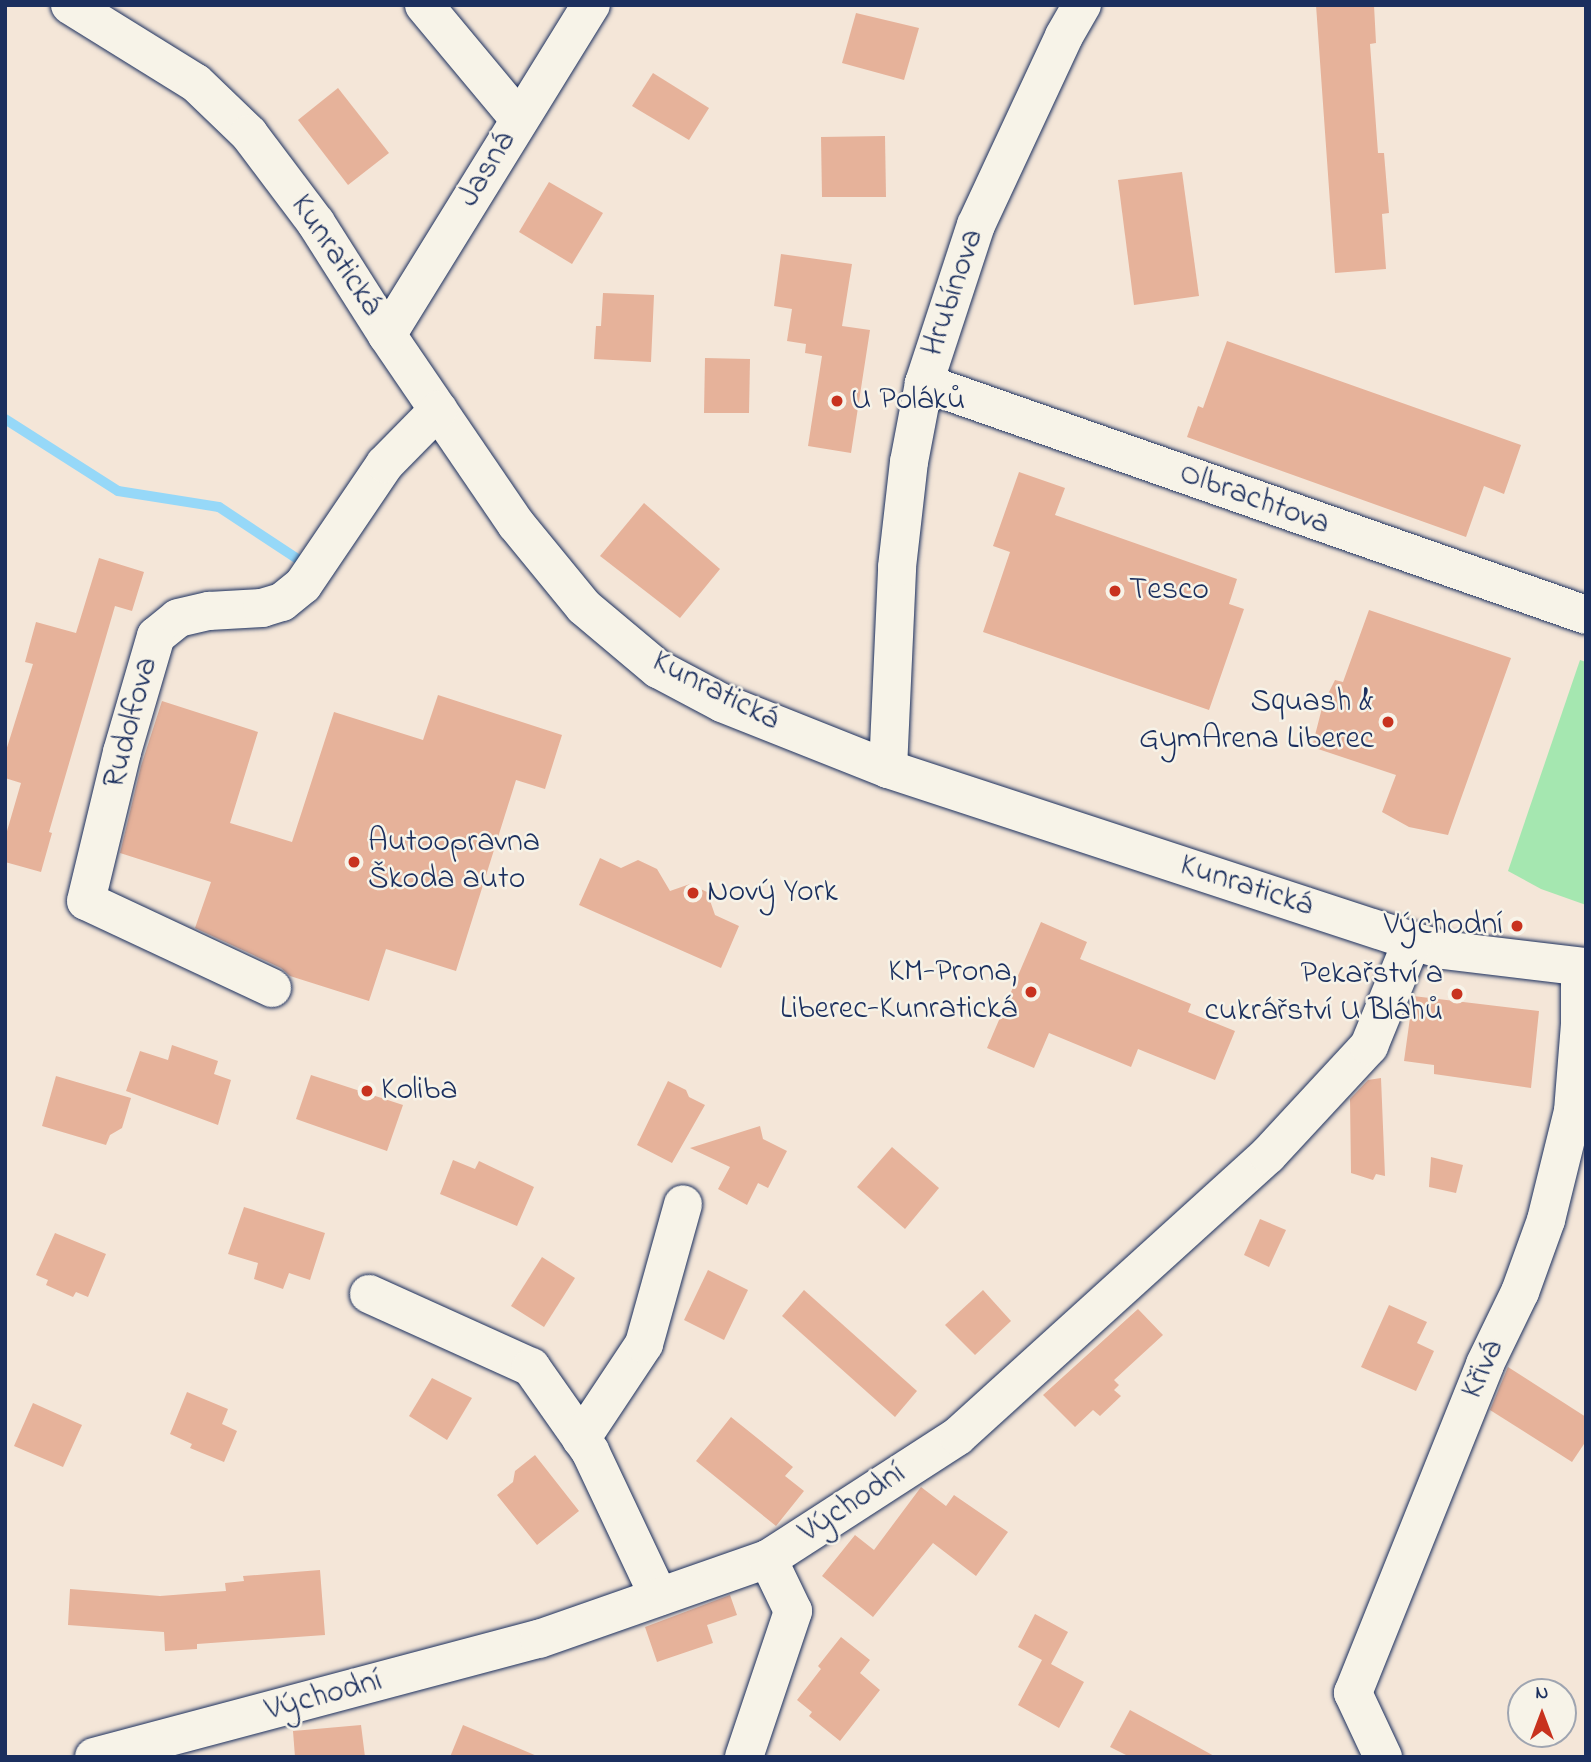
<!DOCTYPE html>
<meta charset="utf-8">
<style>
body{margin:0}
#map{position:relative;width:1591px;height:1762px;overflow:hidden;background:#f4e6d8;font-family:"Indie Flower",sans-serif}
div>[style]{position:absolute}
.green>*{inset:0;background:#a5e7b0}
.stream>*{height:10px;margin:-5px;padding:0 5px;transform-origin:5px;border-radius:5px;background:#96d8f8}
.building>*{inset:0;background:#e6b29a}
.roads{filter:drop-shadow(0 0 2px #1b2f5e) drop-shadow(0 0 2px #1b2f5e)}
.minor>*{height:38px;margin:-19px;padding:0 19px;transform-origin:19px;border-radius:19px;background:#f7f3e8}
.dots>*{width:19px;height:19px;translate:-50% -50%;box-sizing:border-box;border:4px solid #f7f3e8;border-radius:50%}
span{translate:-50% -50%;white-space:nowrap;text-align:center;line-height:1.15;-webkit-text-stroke:5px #f7f3e8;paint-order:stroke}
.street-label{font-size:32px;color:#1b2f5e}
.poi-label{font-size:32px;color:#1b2f5e}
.left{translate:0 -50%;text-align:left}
.right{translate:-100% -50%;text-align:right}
.frame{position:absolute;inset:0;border:7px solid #1b2f5e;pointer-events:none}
.north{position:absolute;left:1507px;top:1678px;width:70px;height:70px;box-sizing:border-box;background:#f7f3e8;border:2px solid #9fa5b1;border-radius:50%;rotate:0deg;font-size:19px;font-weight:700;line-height:28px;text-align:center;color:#1b2f5e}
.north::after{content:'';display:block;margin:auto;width:24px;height:32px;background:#c8321e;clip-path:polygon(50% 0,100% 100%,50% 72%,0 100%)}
</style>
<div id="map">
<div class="green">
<i style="clip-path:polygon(1580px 660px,1586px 662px,1586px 905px,1541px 889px,1508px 871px)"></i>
</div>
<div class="stream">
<i style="left:5px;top:419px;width:134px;rotate:32.5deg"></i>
<i style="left:118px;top:491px;width:102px;rotate:9deg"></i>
<i style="left:219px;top:507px;width:100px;rotate:33.5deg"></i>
</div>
<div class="building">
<i style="clip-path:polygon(1316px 5px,1374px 5px,1376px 43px,1370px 44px,1378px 153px,1384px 153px,1389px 213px,1382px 214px,1386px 269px,1335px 273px)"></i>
<i style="clip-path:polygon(856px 13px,919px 28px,904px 80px,842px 63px)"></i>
<i style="clip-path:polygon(653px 73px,709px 108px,689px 140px,632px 106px)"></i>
<i style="clip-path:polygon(338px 88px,389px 153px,348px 185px,298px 120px)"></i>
<i style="clip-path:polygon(885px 136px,886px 197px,822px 197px,821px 137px)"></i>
<i style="clip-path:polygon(1182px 172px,1199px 296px,1134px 305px,1118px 180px)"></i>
<i style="clip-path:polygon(549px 182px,603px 213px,572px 264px,519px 232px)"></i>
<i style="clip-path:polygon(781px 254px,852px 264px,842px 326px,870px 330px,851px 453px,808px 446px,822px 356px,805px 353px,806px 344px,787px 341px,792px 309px,774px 306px)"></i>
<i style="clip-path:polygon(603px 293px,654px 295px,651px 362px,594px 359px,596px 326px,601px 326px)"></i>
<i style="clip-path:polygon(1227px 341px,1521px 445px,1504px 494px,1484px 486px,1466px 537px,1187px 437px,1198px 406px,1203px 408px)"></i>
<i style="clip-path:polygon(705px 358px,750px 359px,749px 413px,704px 413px)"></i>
<i style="clip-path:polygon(1019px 472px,1065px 488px,1055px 515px,1237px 579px,1229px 604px,1244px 609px,1209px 710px,983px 632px,1010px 552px,993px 546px)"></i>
<i style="clip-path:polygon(644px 503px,720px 569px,680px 618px,600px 556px)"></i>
<i style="clip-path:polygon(99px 558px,144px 572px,132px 611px,115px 606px,49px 832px,52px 833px,41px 872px,5px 862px,5px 838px,21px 783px,5px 778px,5px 754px,33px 664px,25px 662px,36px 622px,76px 633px)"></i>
<i style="clip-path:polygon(1369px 610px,1511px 658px,1448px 835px,1409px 827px,1382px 812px,1396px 775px,1312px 747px,1323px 704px,1335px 680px,1343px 682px)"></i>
<i style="clip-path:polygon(438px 695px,562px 735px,545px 789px,516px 780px,456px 971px,386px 949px,369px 1001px,290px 976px,281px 968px,195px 928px,211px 882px,120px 853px,141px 766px,162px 701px,258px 732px,230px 823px,292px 842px,334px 712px,423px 740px)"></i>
<i style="clip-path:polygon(600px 858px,621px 868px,638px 860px,657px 869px,670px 891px,690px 884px,707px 892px,715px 915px,739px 926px,721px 968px,579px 905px)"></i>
<i style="clip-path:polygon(1041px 922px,1087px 942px,1080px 959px,1191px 1004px,1188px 1012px,1235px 1031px,1215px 1080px,1138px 1049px,1131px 1067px,1049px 1033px,1034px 1068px,987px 1048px)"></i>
<i style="clip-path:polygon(1413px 996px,1539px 1011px,1531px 1088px,1434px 1074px,1434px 1065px,1404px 1061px)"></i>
<i style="clip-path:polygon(172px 1045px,218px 1061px,214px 1074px,231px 1080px,218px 1125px,126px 1091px,140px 1051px,168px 1060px)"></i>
<i style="clip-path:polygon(311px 1075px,403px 1105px,387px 1151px,296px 1119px)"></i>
<i style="clip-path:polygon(56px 1076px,131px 1098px,122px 1128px,110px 1135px,106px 1145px,42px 1126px)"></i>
<i style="clip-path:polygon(1381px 1078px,1385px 1176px,1376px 1174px,1373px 1180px,1351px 1173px,1350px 1099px,1368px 1080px)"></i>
<i style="clip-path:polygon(668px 1081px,686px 1090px,689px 1097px,705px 1105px,672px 1163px,637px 1145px)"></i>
<i style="clip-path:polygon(760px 1126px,763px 1139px,787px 1151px,768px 1188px,758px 1183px,747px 1205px,718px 1189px,730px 1167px,690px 1148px)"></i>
<i style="clip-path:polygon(892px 1147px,939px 1188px,905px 1229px,857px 1187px)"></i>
<i style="clip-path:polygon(1431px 1157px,1463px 1165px,1456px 1193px,1429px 1187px)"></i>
<i style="clip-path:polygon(453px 1160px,475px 1169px,479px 1161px,534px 1187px,517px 1226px,440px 1194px)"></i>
<i style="clip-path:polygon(244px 1207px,325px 1233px,310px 1280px,289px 1273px,283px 1289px,254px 1279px,258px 1263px,228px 1254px)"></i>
<i style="clip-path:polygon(1260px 1219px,1286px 1230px,1269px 1267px,1244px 1255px)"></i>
<i style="clip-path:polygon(55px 1233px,106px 1254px,88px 1297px,76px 1292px,73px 1297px,46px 1285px,48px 1280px,36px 1275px)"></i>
<i style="clip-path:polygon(542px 1257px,575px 1278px,544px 1327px,511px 1306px)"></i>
<i style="clip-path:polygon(708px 1270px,748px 1290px,724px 1340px,684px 1320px)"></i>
<i style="clip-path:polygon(804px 1290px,917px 1391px,895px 1417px,782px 1316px)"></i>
<i style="clip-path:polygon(983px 1290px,1011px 1321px,975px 1355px,945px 1325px)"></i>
<i style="clip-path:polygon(1389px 1305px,1427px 1322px,1417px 1343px,1434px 1351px,1416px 1391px,1361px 1367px)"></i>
<i style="clip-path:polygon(1138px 1309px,1163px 1335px,1114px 1380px,1119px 1385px,1114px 1390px,1121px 1396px,1100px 1416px,1093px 1410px,1075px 1427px,1043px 1395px)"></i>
<i style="clip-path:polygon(1508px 1367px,1586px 1417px,1586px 1441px,1572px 1462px,1490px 1410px)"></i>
<i style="clip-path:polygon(432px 1378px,472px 1398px,447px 1440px,409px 1416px)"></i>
<i style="clip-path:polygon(187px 1392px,228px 1409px,222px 1424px,237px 1431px,224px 1462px,190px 1448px,192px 1444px,170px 1434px)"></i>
<i style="clip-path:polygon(33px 1403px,82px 1425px,63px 1467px,14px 1446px)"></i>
<i style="clip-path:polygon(731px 1417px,793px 1467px,785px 1476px,804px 1491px,776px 1526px,696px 1461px)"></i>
<i style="clip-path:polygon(535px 1455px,579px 1511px,537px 1545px,497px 1495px,513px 1482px,515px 1471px)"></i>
<i style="clip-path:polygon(921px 1487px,946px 1506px,954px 1495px,1008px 1532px,976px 1576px,933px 1543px,873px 1617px,822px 1576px,855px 1535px,874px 1550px)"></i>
<i style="clip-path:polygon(320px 1570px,325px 1635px,197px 1644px,197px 1649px,165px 1651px,164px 1632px,68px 1625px,70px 1589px,160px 1596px,226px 1591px,225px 1583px,244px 1581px,243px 1576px)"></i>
<i style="clip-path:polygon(730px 1595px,737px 1615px,707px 1625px,713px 1643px,657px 1662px,645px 1627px)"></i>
<i style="clip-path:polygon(1035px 1614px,1068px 1632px,1051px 1664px,1084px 1682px,1059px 1728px,1018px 1705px,1042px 1660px,1018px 1647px)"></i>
<i style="clip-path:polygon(841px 1637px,870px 1660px,860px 1673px,880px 1690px,840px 1741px,809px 1716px,812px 1712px,797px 1700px,821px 1669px,818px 1666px)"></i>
<i style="clip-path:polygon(1130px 1710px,1216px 1757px,1130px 1757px,1110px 1747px)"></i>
<i style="clip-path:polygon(361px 1725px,365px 1757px,295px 1757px,293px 1731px)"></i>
<i style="clip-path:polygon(463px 1725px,537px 1756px,537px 1757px,450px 1757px)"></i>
</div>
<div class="roads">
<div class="minor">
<i style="left:70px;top:5px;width:148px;rotate:31.8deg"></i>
<i style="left:196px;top:83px;width:74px;rotate:43.9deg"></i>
<i style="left:249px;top:134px;width:111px;rotate:53deg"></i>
<i style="left:316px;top:223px;width:133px;rotate:57.6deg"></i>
<i style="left:387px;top:335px;width:229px;rotate:55.7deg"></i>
<i style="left:516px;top:524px;width:107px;rotate:50.7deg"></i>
<i style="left:584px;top:607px;width:97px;rotate:40deg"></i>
<i style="left:658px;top:669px;width:72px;rotate:28deg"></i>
<i style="left:722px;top:703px;width:179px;rotate:21.7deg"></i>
<i style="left:888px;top:769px;width:552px;rotate:18.17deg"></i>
<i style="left:1412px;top:941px;width:32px;rotate:16deg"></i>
<i style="left:1443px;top:950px;width:144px;rotate:6.8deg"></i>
<i style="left:424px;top:5px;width:148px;rotate:50.2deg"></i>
<i style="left:387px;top:335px;width:388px;rotate:-58.3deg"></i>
<i style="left:924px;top:383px;width:701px;rotate:19.31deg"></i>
<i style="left:888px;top:769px;width:202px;rotate:-87.4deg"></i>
<i style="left:897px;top:567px;width:106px;rotate:-83.5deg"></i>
<i style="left:909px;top:462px;width:80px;rotate:-79.2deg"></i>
<i style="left:924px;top:383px;width:166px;rotate:-71.8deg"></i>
<i style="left:976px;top:225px;width:208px;rotate:-65deg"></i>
<i style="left:1064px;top:36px;width:36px;rotate:-60deg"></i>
<i style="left:272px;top:988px;width:205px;rotate:-154.9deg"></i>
<i style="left:86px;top:901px;width:153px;rotate:-76.4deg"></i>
<i style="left:122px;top:752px;width:121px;rotate:-73.7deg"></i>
<i style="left:156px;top:636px;width:28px;rotate:-39deg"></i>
<i style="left:178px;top:618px;width:32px;rotate:-13deg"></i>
<i style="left:209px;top:611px;width:53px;rotate:-3.2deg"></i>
<i style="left:262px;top:608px;width:21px;rotate:-17deg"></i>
<i style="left:282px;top:602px;width:27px;rotate:-39deg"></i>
<i style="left:303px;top:585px;width:146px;rotate:-55.9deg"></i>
<i style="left:385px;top:464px;width:76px;rotate:-45.5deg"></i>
<i style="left:369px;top:1294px;width:178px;rotate:24.3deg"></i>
<i style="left:531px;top:1367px;width:103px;rotate:54.9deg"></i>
<i style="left:590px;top:1451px;width:161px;rotate:64.7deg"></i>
<i style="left:581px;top:1439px;width:114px;rotate:-56.4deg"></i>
<i style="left:644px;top:1344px;width:145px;rotate:-74.4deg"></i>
<i style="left:94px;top:1757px;width:460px;rotate:-14.9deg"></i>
<i style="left:539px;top:1639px;width:243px;rotate:-19.3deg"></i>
<i style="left:768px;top:1559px;width:226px;rotate:-32.9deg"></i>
<i style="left:958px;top:1436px;width:418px;rotate:-42.2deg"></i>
<i style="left:1268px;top:1155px;width:149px;rotate:-47.2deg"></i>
<i style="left:1369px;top:1046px;width:113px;rotate:-67.7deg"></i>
<i style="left:744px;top:1757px;width:154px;rotate:-71.4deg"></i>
<i style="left:793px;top:1611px;width:58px;rotate:-115.7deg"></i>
<i style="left:1383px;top:1757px;width:71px;rotate:-115.1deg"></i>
<i style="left:1353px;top:1693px;width:354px;rotate:-68.1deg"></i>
<i style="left:1485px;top:1364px;width:80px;rotate:-64.1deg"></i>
<i style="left:1520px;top:1292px;width:77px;rotate:-70.1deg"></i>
<i style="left:1546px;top:1220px;width:112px;rotate:-76.1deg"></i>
<i style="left:1573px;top:1111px;width:87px;rotate:-85.4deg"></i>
<i style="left:1580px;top:1024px;width:57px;rotate:-90deg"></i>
</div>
</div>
<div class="dots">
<i style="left:837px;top:401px;background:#c8321e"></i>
<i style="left:1115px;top:591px;background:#c8321e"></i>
<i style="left:1388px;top:722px;background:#c8321e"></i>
<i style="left:354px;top:862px;background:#c8321e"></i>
<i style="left:693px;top:893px;background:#c8321e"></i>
<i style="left:1517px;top:926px;background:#c8321e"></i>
<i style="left:1031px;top:992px;background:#c8321e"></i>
<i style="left:1457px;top:994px;background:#c8321e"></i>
<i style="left:367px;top:1091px;background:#c8321e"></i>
</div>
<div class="street-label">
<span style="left:488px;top:170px;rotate:-59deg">Jasná</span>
<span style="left:335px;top:256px;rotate:56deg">Kunratická</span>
<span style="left:954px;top:293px;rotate:-71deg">Hrubínova</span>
<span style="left:1254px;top:500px;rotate:20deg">Olbrachtova</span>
<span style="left:715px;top:692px;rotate:27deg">Kunratická</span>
<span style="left:132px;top:723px;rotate:-75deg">Rudolfova</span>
<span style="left:1246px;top:887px;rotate:18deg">Kunratická</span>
<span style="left:1484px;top:1370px;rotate:-66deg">Křivá</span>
<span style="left:853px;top:1504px;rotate:-33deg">Východní</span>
<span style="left:324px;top:1697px;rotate:-15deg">Východní</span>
</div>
<div class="poi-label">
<span class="left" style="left:851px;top:401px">U Poláků</span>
<span class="left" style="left:1129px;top:591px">Tesco</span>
<span class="right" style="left:1374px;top:722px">Squash &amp;<br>GymArena Liberec</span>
<span class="left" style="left:368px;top:862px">Autoopravna<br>Škoda auto</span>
<span class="left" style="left:707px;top:893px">Nový York</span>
<span class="right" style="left:1503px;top:926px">Východní</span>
<span class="right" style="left:1017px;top:992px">KM-Prona,<br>Liberec-Kunratická</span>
<span class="right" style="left:1443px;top:994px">Pekařství a<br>cukrářství U Bláhů</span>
<span class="left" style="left:381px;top:1091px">Koliba</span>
</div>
<div class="frame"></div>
<div class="north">N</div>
</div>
